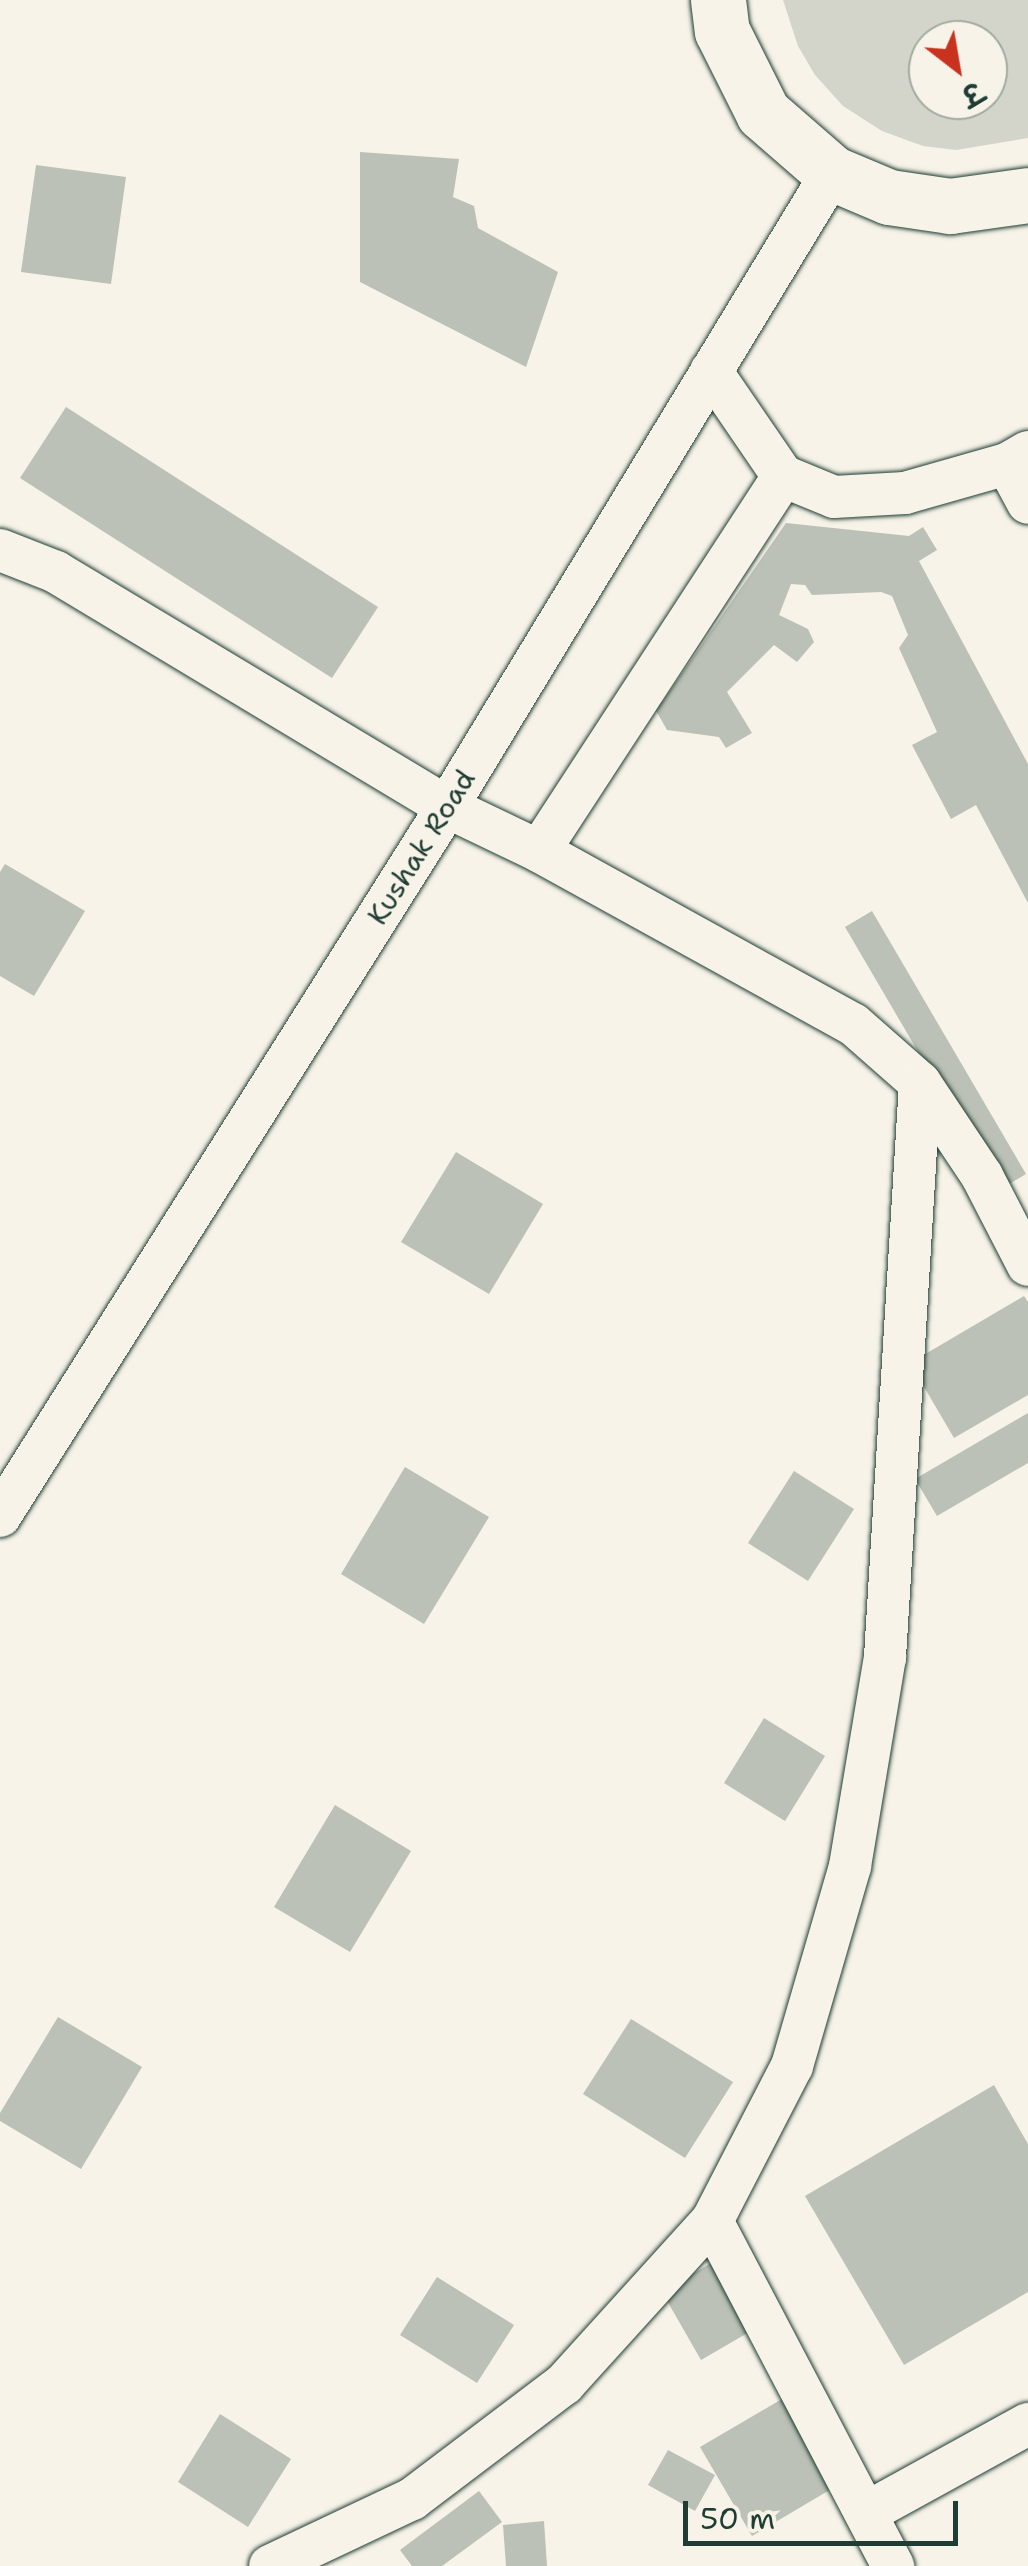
<!DOCTYPE html>
<meta charset="utf-8">
<style>
body{margin:0}
#map{position:relative;width:1028px;height:2566px;overflow:hidden;background:#f7f3e8;font-family:"Shantell Sans","Playpen Sans Deva",sans-serif}
div>[style]{position:absolute}
.green>*{inset:0;background:#d3d5ca}
.building>*{inset:0;background:#bbc1b6}
.roads{filter:drop-shadow(0 0 2px #1f3d34) drop-shadow(0 0 2px #1f3d34)}
.minor>*{height:42px;margin:-21px;padding:0 21px;transform-origin:21px;border-radius:21px;background:#f7f3e8}
.secondary>*{height:55px;margin:-27.5px;padding:0 27.5px;transform-origin:27.5px;border-radius:27.5px;background:#f7f3e8}
span{translate:-50% -50%;white-space:nowrap;text-align:center;line-height:1.15;-webkit-text-stroke:8px #f7f3e8;paint-order:stroke}
.street-label{font-size:28px;color:#1f3d34}
.north{position:absolute;left:908px;top:20px;width:100px;height:100px;box-sizing:border-box;background:#f7f3e8;border:2px solid #a1aaa0;border-radius:50%;rotate:149deg;font-size:28px;font-weight:700;line-height:40px;text-align:center;color:#1f3d34}
.north::after{content:'';display:block;margin:auto;width:35px;height:45px;background:#c8321e;clip-path:polygon(50% 0,100% 100%,50% 72%,0 100%)}
.scale{position:absolute;left:683px;top:2501px;width:275px;height:45px;box-sizing:border-box;border:5px solid #1f3d34;border-top:0;padding-left:12px;font-size:30px;line-height:35px;white-space:nowrap;color:#1f3d34;-webkit-text-stroke:8px #f7f3e8;paint-order:stroke}
</style>
<div id="map">
<div class="green">
<i style="clip-path:polygon(evenodd,783px 0,1028px 0,1028px 138px,956px 150px,923px 146px,882px 131px,843px 106px,815px 75px,798px 46px,783px 0,928px 40px,988px 40px,988px 100px,928px 100px,928px 40px)"></i>
</div>
<div class="building">
<i style="clip-path:polygon(360px 152px,459px 159px,453px 197px,474px 206px,478px 228px,558px 272px,526px 367px,360px 282px)"></i>
<i style="clip-path:polygon(36px 165px,126px 177px,111px 284px,21px 272px)"></i>
<i style="clip-path:polygon(66px 407px,378px 607px,332px 678px,20px 478px)"></i>
<i style="clip-path:polygon(786px 523px,909px 536px,923px 527px,937px 550px,919px 561px,1028px 764px,1028px 903px,976px 805px,951px 819px,912px 745px,937px 732px,899px 648px,908px 635px,892px 596px,881px 592px,812px 595px,805px 585px,791px 584px,779px 615px,808px 629px,814px 642px,797px 662px,774px 645px,727px 692px,752px 733px,726px 748px,719px 737px,667px 730px,654px 707px,663px 701px)"></i>
<i style="clip-path:polygon(5px 864px,85px 911px,34px 996px,0 976px,0 872px)"></i>
<i style="clip-path:polygon(872px 911px,1026px 1174px,999px 1190px,845px 927px)"></i>
<i style="clip-path:polygon(456px 1152px,543px 1204px,489px 1294px,401px 1242px)"></i>
<i style="clip-path:polygon(1024px 1296px,1028px 1302px,1028px 1395px,954px 1438px,910px 1363px)"></i>
<i style="clip-path:polygon(1028px 1413px,1028px 1463px,937px 1516px,915px 1479px)"></i>
<i style="clip-path:polygon(405px 1467px,489px 1517px,424px 1624px,341px 1574px)"></i>
<i style="clip-path:polygon(794px 1471px,854px 1509px,808px 1581px,748px 1543px)"></i>
<i style="clip-path:polygon(764px 1718px,825px 1756px,785px 1821px,724px 1783px)"></i>
<i style="clip-path:polygon(335px 1805px,411px 1851px,350px 1952px,274px 1907px)"></i>
<i style="clip-path:polygon(58px 2017px,142px 2067px,81px 2169px,0 2121px,0 2113px)"></i>
<i style="clip-path:polygon(631px 2019px,733px 2082px,685px 2158px,583px 2094px)"></i>
<i style="clip-path:polygon(994px 2085px,1028px 2144px,1028px 2292px,904px 2365px,805px 2196px)"></i>
<i style="clip-path:polygon(711px 2263px,751px 2331px,701px 2360px,662px 2292px)"></i>
<i style="clip-path:polygon(437px 2277px,514px 2325px,477px 2383px,400px 2335px)"></i>
<i style="clip-path:polygon(782px 2399px,833px 2488px,752px 2536px,700px 2447px)"></i>
<i style="clip-path:polygon(220px 2414px,291px 2459px,248px 2527px,178px 2482px)"></i>
<i style="clip-path:polygon(668px 2450px,715px 2475px,695px 2511px,648px 2485px)"></i>
<i style="clip-path:polygon(479px 2491px,502px 2522px,442px 2566px,412px 2566px,400px 2550px)"></i>
<i style="clip-path:polygon(544px 2521px,547px 2566px,506px 2566px,503px 2525px)"></i>
</div>
<div class="roads">
<div class="minor">
<i style="left:711px;top:371px;width:127px;rotate:55.6deg"></i>
<i style="left:783px;top:476px;width:55px;rotate:22.4deg"></i>
<i style="left:834px;top:497px;width:71px;rotate:-3.2deg"></i>
<i style="left:905px;top:493px;width:106px;rotate:-15.9deg"></i>
<i style="left:1028px;top:452px;width:24px;rotate:150deg"></i>
<i style="left:1007px;top:464px;width:44px;rotate:61.7deg"></i>
<i style="left:0;top:550px;width:60px;rotate:21.4deg"></i>
<i style="left:56px;top:572px;width:456px;rotate:31deg"></i>
<i style="left:447px;top:807px;width:102px;rotate:25.6deg"></i>
<i style="left:539px;top:851px;width:359px;rotate:28.9deg"></i>
<i style="left:853px;top:1024px;width:89px;rotate:41.4deg"></i>
<i style="left:920px;top:1083px;width:112px;rotate:56.3deg"></i>
<i style="left:982px;top:1176px;width:100px;rotate:62.7deg"></i>
<i style="left:539px;top:851px;width:447px;rotate:-56.9deg"></i>
<i style="left:0;top:1516px;width:838px;rotate:-57.77deg"></i>
<i style="left:447px;top:807px;width:742px;rotate:-58.73deg"></i>
<i style="left:712px;top:2221px;width:390px;rotate:62.3deg"></i>
<i style="left:866px;top:2513px;width:185px;rotate:-28.8deg"></i>
<i style="left:270px;top:2566px;width:157px;rotate:-25.3deg"></i>
<i style="left:412px;top:2499px;width:191px;rotate:-37.1deg"></i>
<i style="left:564px;top:2384px;width:220px;rotate:-47.8deg"></i>
<i style="left:712px;top:2221px;width:174px;rotate:-62.7deg"></i>
<i style="left:792px;top:2066px;width:208px;rotate:-73.8deg"></i>
<i style="left:850px;top:1866px;width:212px;rotate:-80.5deg"></i>
<i style="left:885px;top:1657px;width:575px;rotate:-86.51deg"></i>
</div>
<div class="secondary">
<i style="left:718px;top:0;width:31px;rotate:83deg"></i>
<i style="left:722px;top:31px;width:92px;rotate:63.4deg"></i>
<i style="left:763px;top:113px;width:91px;rotate:41deg"></i>
<i style="left:832px;top:173px;width:62px;rotate:22.8deg"></i>
<i style="left:889px;top:197px;width:62px;rotate:8.4deg"></i>
<i style="left:950px;top:206px;width:79px;rotate:-8deg"></i>
</div>
</div>
<div class="street-label">
<span style="left:421px;top:847px;rotate:-58deg">Kushak Road</span>
</div>
<div class="north">उ</div>
<div class="scale">50 m</div>
</div>
